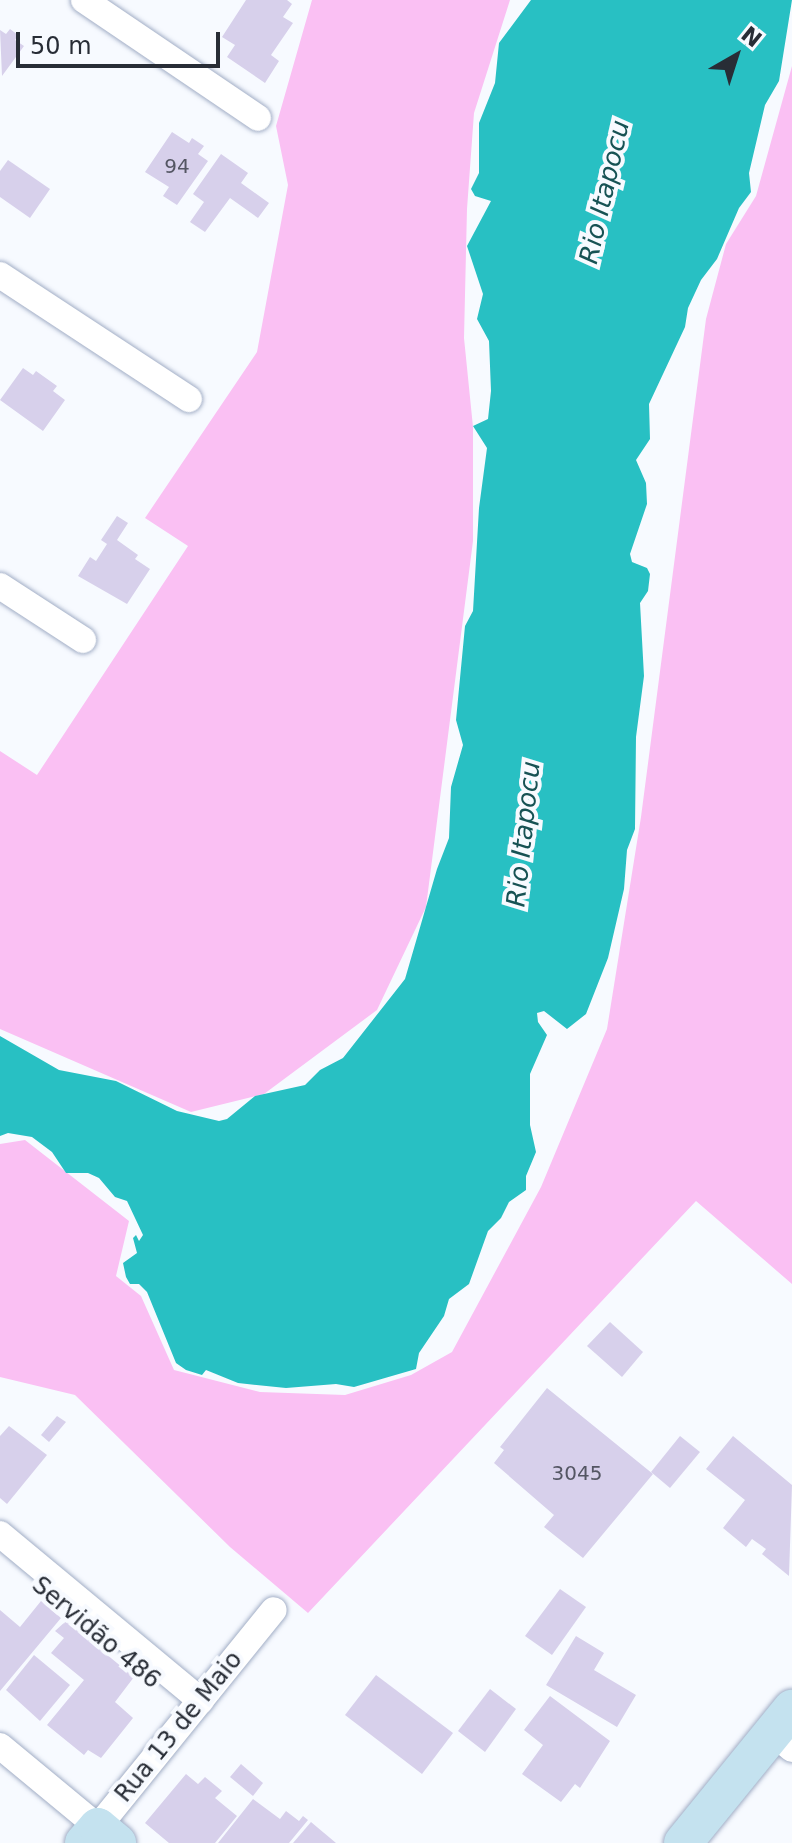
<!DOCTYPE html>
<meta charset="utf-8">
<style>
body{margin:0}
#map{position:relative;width:792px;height:1843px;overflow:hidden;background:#f7faff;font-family:"DejaVu Sans",sans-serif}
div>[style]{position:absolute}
.green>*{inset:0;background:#fac0f3}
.water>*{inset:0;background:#28c0c3}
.building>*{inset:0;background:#d7d0eb}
.roads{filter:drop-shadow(0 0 2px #a2aec6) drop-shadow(0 0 2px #a2aec6)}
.street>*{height:26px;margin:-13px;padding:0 13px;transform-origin:13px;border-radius:13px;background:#fff}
.secondary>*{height:38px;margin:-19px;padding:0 19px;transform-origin:19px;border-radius:19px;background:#c4e2ef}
span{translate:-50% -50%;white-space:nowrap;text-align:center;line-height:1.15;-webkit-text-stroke:8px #f7faff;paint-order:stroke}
.number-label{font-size:20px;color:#545663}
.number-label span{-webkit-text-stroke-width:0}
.street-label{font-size:24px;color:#282d36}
.water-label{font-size:26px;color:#175254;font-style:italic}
.north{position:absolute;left:696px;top:16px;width:80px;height:80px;-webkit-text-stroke:6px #f7faff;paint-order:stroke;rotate:39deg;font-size:22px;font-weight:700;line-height:32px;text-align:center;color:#282d36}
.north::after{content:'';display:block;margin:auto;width:28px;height:36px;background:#282d36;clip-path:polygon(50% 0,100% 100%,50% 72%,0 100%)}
.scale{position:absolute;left:16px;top:32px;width:204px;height:36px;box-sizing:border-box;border:4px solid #282d36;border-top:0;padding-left:10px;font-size:24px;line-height:28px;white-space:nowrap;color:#282d36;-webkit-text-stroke:6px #f7faff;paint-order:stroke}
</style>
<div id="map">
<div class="green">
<i style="clip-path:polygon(312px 0,510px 0,474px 113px,467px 209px,464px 338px,473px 427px,473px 541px,426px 907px,377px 1010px,264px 1094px,191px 1112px,0 1029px,0 751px,37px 775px,188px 546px,145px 518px,257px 352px,288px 185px,276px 126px)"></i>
<i style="clip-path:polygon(792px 66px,792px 1284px,696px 1201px,308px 1613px,230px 1547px,75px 1395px,0 1377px,0 1144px,25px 1140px,129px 1221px,116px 1276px,141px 1296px,174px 1370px,260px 1392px,345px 1395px,411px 1375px,452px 1352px,541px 1187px,607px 1029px,641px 817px,706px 319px,726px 244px,756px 196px)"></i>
</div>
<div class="water">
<i style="clip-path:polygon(531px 0,792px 0,779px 81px,765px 105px,749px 173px,751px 192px,739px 208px,717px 259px,701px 280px,688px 308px,685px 327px,649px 404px,650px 439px,636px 460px,646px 483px,647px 504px,630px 554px,632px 562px,647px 568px,650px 574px,648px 591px,640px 603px,644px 676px,636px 737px,635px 829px,627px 850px,624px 889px,608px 958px,586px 1014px,567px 1029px,544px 1011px,537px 1013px,538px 1022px,547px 1035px,530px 1074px,530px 1125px,536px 1152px,526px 1176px,526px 1190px,509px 1202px,501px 1218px,488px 1231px,469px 1284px,449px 1299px,444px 1316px,419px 1353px,416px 1369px,354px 1387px,336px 1384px,286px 1388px,238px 1383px,206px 1370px,202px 1375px,186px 1370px,176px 1363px,147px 1292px,139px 1284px,130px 1284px,126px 1277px,123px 1263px,137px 1253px,133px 1238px,136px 1235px,139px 1241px,143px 1235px,127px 1201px,115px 1197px,99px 1178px,88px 1173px,66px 1173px,52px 1152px,32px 1137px,8px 1133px,0 1136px,0 1036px,59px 1070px,116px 1081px,177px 1111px,219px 1121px,227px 1119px,255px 1096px,305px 1085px,320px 1070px,343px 1058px,405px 979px,437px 869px,449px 838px,451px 787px,463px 745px,456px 720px,465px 626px,473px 611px,479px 508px,487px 448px,473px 426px,488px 419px,491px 391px,489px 341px,477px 319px,483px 294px,467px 246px,491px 201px,475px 196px,471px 189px,479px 173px,479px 123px,495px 83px,499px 43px)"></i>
</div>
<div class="building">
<i style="clip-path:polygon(246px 0,287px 0,292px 4px,283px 17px,293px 23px,271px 55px,279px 61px,265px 83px,227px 57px,235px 45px,222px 37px)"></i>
<i style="clip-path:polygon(10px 29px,18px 35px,15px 40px,24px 46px,2px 76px,0 30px,6px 34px)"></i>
<i style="clip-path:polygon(172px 132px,189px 143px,192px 138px,204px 146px,198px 154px,208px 161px,177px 205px,163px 196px,169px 187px,145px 172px)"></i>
<i style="clip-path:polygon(221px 154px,248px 173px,241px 183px,269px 203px,258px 218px,230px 198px,205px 232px,190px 222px,204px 202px,193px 194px)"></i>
<i style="clip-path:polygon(8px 160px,50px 189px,30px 218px,0 197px,0 171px)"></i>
<i style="clip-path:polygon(23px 368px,33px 375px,36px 371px,57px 386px,53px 391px,65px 400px,43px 431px,0 400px)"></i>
<i style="clip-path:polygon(117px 516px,128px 523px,117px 540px,138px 555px,135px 559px,150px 569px,127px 604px,78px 576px,90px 557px,96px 561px,107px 544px,101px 540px)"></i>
<i style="clip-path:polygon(610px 1322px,643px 1352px,622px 1377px,587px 1346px)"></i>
<i style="clip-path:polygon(547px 1388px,653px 1474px,583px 1558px,544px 1527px,554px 1515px,494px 1463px,504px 1450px,500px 1447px)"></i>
<i style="clip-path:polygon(57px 1416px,66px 1422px,49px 1442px,41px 1435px)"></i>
<i style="clip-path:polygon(9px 1426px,47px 1455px,7px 1504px,0 1498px,0 1436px)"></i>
<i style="clip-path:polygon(680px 1436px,700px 1452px,670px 1488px,651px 1472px)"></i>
<i style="clip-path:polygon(733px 1436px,792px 1485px,789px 1576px,762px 1554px,766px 1549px,752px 1539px,746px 1547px,723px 1528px,745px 1500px,706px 1469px)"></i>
<i style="clip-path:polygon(560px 1589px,586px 1607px,552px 1655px,525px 1636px)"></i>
<i style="clip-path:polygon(41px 1601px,61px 1618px,0 1691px,0 1610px,20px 1627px)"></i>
<i style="clip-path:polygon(66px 1621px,134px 1677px,115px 1702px,133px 1718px,101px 1758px,88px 1750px,84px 1755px,47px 1725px,84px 1680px,51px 1653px,64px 1638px,55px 1631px)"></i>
<i style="clip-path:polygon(576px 1636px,604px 1653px,594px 1670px,636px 1695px,617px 1727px,546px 1685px)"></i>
<i style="clip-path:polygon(34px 1655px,70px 1685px,40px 1721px,6px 1690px)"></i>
<i style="clip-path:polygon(376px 1675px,453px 1733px,422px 1774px,345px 1715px)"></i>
<i style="clip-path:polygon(490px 1689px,516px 1709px,485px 1752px,458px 1731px)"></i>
<i style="clip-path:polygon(550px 1696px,610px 1741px,580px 1788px,575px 1784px,561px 1802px,522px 1774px,543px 1745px,524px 1730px)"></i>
<i style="clip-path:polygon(241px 1764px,263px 1783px,253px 1796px,230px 1777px)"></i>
<i style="clip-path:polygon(186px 1774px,198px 1784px,205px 1777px,222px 1791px,215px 1798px,237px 1816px,215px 1843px,169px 1843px,145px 1823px)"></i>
<i style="clip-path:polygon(253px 1799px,280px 1819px,286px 1811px,299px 1821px,303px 1816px,308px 1820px,289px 1843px,218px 1843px)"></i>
<i style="clip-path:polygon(311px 1822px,336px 1843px,293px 1843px)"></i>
</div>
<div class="roads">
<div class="street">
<i style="left:84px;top:0;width:210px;rotate:34.1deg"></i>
<i style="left:0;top:275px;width:226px;rotate:33.3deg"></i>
<i style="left:0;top:586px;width:99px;rotate:33deg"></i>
<i style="left:0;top:1534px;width:261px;rotate:39.7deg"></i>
<i style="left:773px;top:1733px;width:25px;rotate:40deg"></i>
<i style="left:0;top:1746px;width:127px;rotate:39.6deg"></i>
<i style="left:98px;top:1827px;width:279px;rotate:-51deg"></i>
</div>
<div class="secondary">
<i style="left:84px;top:1843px;width:21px;rotate:-49deg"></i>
<i style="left:98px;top:1827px;width:25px;rotate:40deg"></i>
<i style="left:683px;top:1843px;width:173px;rotate:-50.9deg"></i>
</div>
</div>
<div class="number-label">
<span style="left:177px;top:166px">94</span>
<span style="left:577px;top:1473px">3045</span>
</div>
<div class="street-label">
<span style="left:96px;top:1633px;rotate:40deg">Servidão 486</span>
<span style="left:179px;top:1727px;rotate:-51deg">Rua 13 de Maio</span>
</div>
<div class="water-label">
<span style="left:605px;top:192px;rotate:-77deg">Rio Itapocu</span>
<span style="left:524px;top:834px;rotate:-84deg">Rio Itapocu</span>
</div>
<div class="north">N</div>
<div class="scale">50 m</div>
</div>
